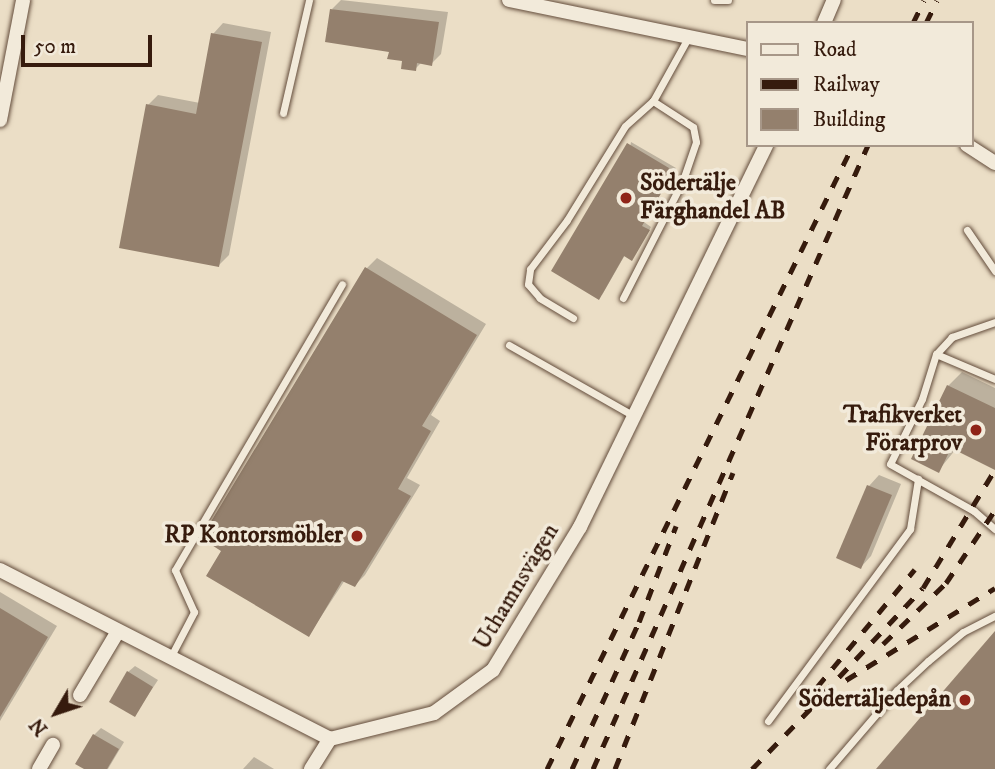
<!DOCTYPE html>
<meta charset="utf-8">
<style>
body{margin:0}
#map{position:relative;width:995px;height:769px;overflow:hidden;background:#ebdec6;font-family:"IM FELL DW Pica",serif}
div>[style]{position:absolute}
.shadow>*{inset:0;background:#0003}
.building>*{inset:0;background:#94806d}
.roads{filter:drop-shadow(0 0 2px #634c3b) drop-shadow(0 0 2px #634c3b)}
.lane>*{height:7px;margin:-3.5px;padding:0 3.5px;transform-origin:3.5px;border-radius:3.5px;background:#f2eada}
.street>*{height:14px;margin:-7px;padding:0 7px;transform-origin:7px;border-radius:7px;background:#f2eada}
.rail>*{height:5px;margin-top:-2.5px;transform-origin:0;background:repeating-linear-gradient(90deg,#361b0d 0 12px,transparent 0 24px)}
.dots>*{width:19px;height:19px;translate:-50% -50%;box-sizing:border-box;border:4px solid #f2eada;border-radius:50%}
span{translate:-50% -50%;white-space:nowrap;text-align:center;line-height:1.15;-webkit-text-stroke:7px #f2eada;paint-order:stroke}
.poi-label{font-size:24px;color:#361b0d;font-weight:700}
.left{translate:0 -50%;text-align:left}
.right{translate:-100% -50%;text-align:right}
.street-label{font-size:24px;color:#361b0d}
.legend{position:absolute;left:746px;top:21px;width:228px;height:126px;box-sizing:border-box;background:#f2eada;border:2px solid #a79788;margin:0;padding:9px 12px;list-style:none;font-size:21px;color:#361b0d}
.legend li{display:flex;align-items:center;gap:14px;height:35px}
.legend b{width:35px;border:2px solid #a79788}
.north{position:absolute;left:21px;top:678px;width:70px;height:70px;-webkit-text-stroke:5px #f2eada;paint-order:stroke;rotate:231deg;font-size:19px;font-weight:700;line-height:28px;text-align:center;color:#361b0d}
.north::after{content:'';display:block;margin:auto;width:24px;height:32px;background:#361b0d;clip-path:polygon(50% 0,100% 100%,50% 72%,0 100%)}
.scale{position:absolute;left:21px;top:35px;width:131px;height:32px;box-sizing:border-box;border:4px solid #361b0d;border-top:0;padding-left:9px;font-size:21px;line-height:24px;white-space:nowrap;color:#361b0d;-webkit-text-stroke:5px #f2eada;paint-order:stroke}
</style>
<div id="map">
<div class="shadow">
<i style="clip-path:polygon(341px 0,448px 12px,441px 54px,431px 64px,422px 62px,415px 69px,332px 9px)"></i>
<i style="clip-path:polygon(223px 23px,271px 32px,229px 255px,219px 265px,148px 105px,158px 95px,200px 103px,213px 34px)"></i>
<i style="clip-path:polygon(631px 142px,676px 168px,644px 222px,651px 227px,634px 256px,625px 255px,602px 295px)"></i>
<i style="clip-path:polygon(377px 258px,486px 324px,431px 415px,440px 421px,407px 478px,420px 485px,365px 575px,355px 585px,345px 580px,309px 635px,223px 550px,367px 268px)"></i>
<i style="clip-path:polygon(962px 372px,995px 388px,995px 468px,956px 449px,938px 471px,948px 386px)"></i>
<i style="clip-path:polygon(879px 475px,901px 484px,871px 556px,861px 567px,839px 557px,869px 486px)"></i>
<i style="clip-path:polygon(0 592px,57px 626px,0 721px)"></i>
<i style="clip-path:polygon(135px 666px,158px 680px,135px 715px,128px 672px)"></i>
<i style="clip-path:polygon(101px 728px,124px 742px,108px 769px,87px 769px,94px 735px)"></i>
<i style="clip-path:polygon(254px 757px,274px 769px,243px 769px)"></i>
</div>
<div class="building">
<i style="clip-path:polygon(330px 9px,439px 22px,432px 66px,417px 63px,416px 71px,401px 69px,402px 61px,387px 59px,389px 52px,325px 42px)"></i>
<i style="clip-path:polygon(211px 33px,262px 42px,219px 267px,119px 248px,146px 104px,196px 114px)"></i>
<i style="clip-path:polygon(627px 143px,674px 171px,642px 226px,650px 230px,632px 261px,624px 256px,599px 300px,551px 271px)"></i>
<i style="clip-path:polygon(365px 267px,477px 335px,422px 426px,431px 431px,398px 489px,411px 496px,355px 587px,342px 581px,309px 637px,206px 576px,221px 551px,201px 538px)"></i>
<i style="clip-path:polygon(947px 385px,995px 408px,995px 470px,951px 448px,939px 473px,911px 459px)"></i>
<i style="clip-path:polygon(867px 485px,892px 495px,861px 569px,836px 558px)"></i>
<i style="clip-path:polygon(0 608px,48px 637px,0 717px)"></i>
<i style="clip-path:polygon(995px 631px,995px 769px,876px 769px)"></i>
<i style="clip-path:polygon(127px 671px,153px 687px,135px 717px,109px 702px)"></i>
<i style="clip-path:polygon(93px 734px,119px 749px,107px 769px,84px 769px,75px 764px)"></i>
</div>
<div class="roads">
<div class="lane">
<i style="left:714px;top:0;width:14px"></i>
<i style="left:283px;top:113px;width:116px;rotate:-77deg"></i>
<i style="left:967px;top:230px;width:50px;rotate:55.7deg"></i>
<i style="left:623px;top:298px;width:132px;rotate:-63deg"></i>
<i style="left:683px;top:180px;width:40px;rotate:-71.1deg"></i>
<i style="left:696px;top:142px;width:15px;rotate:-101deg"></i>
<i style="left:693px;top:127px;width:48px;rotate:-147deg"></i>
<i style="left:653px;top:101px;width:74px;rotate:-61deg"></i>
<i style="left:573px;top:318px;width:39px;rotate:-149deg"></i>
<i style="left:540px;top:298px;width:18px;rotate:-131deg"></i>
<i style="left:528px;top:284px;width:15px;rotate:-82deg"></i>
<i style="left:530px;top:269px;width:61px;rotate:-52.9deg"></i>
<i style="left:567px;top:220px;width:110px;rotate:-58.3deg"></i>
<i style="left:625px;top:126px;width:38px;rotate:-42deg"></i>
<i style="left:995px;top:322px;width:46px;rotate:160.8deg"></i>
<i style="left:952px;top:337px;width:23px;rotate:133deg"></i>
<i style="left:936px;top:354px;width:47px;rotate:107.3deg"></i>
<i style="left:922px;top:399px;width:72px;rotate:116.2deg"></i>
<i style="left:890px;top:464px;width:96px;rotate:29.2deg"></i>
<i style="left:974px;top:511px;width:28px;rotate:41deg"></i>
<i style="left:509px;top:345px;width:144px;rotate:29.6deg"></i>
<i style="left:936px;top:354px;width:64px;rotate:23deg"></i>
<i style="left:170px;top:658px;width:52px;rotate:-62.4deg"></i>
<i style="left:194px;top:612px;width:46px;rotate:-114.3deg"></i>
<i style="left:175px;top:570px;width:331px;rotate:-59.7deg"></i>
<i style="left:768px;top:721px;width:239px;rotate:-53.5deg"></i>
<i style="left:910px;top:529px;width:51px;rotate:-80.9deg"></i>
<i style="left:829px;top:769px;width:104px;rotate:-49.3deg"></i>
<i style="left:897px;top:690px;width:42px;rotate:-43.1deg"></i>
<i style="left:928px;top:661px;width:45px;rotate:-39.6deg"></i>
<i style="left:963px;top:632px;width:36px;rotate:-27deg"></i>
</div>
<div class="street">
<i style="left:509px;top:0;width:244px;rotate:11.6deg"></i>
<i style="left:824px;top:23px;width:25px;rotate:-67deg"></i>
<i style="left:0;top:120px;width:122px;rotate:-79.1deg"></i>
<i style="left:967px;top:145px;width:33px;rotate:33deg"></i>
<i style="left:0;top:570px;width:371px;rotate:27.1deg"></i>
<i style="left:330px;top:739px;width:107px;rotate:-14deg"></i>
<i style="left:434px;top:713px;width:73px;rotate:-36.1deg"></i>
<i style="left:493px;top:670px;width:167px;rotate:-58.7deg"></i>
<i style="left:580px;top:527px;width:425px;rotate:-64deg"></i>
<i style="left:80px;top:695px;width:72px;rotate:-59.2deg"></i>
<i style="left:39px;top:769px;width:28px;rotate:-60deg"></i>
<i style="left:311px;top:769px;width:36px;rotate:-58deg"></i>
</div>
</div>
<div class="rail">
<i style="left:913px;top:23px;width:25px;rotate:-64deg"></i>
<i style="left:926px;top:23px;width:25px;rotate:-64deg"></i>
<i style="left:883px;top:644px;width:88px;rotate:-44.1deg"></i>
<i style="left:946px;top:583px;width:88px;rotate:-56.1deg"></i>
<i style="left:846px;top:680px;width:175px;rotate:-31.7deg"></i>
<i style="left:817px;top:687px;width:153px;rotate:-50.3deg"></i>
<i style="left:806px;top:712px;width:170px;rotate:-46.7deg"></i>
<i style="left:923px;top:588px;width:135px;rotate:-58.7deg"></i>
<i style="left:547px;top:769px;width:695px;rotate:-63.88deg"></i>
<i style="left:572px;top:769px;width:162px;rotate:-65.5deg"></i>
<i style="left:639px;top:622px;width:103px;rotate:-68.9deg"></i>
<i style="left:593px;top:769px;width:682px;rotate:-66.22deg"></i>
<i style="left:615px;top:769px;width:319px;rotate:-68.3deg"></i>
<i style="left:752px;top:769px;width:88px;rotate:-45.9deg"></i>
</div>
<div class="dots">
<i style="left:626px;top:198px;background:#8f2418"></i>
<i style="left:976px;top:430px;background:#8f2418"></i>
<i style="left:357px;top:536px;background:#8f2418"></i>
<i style="left:965px;top:700px;background:#8f2418"></i>
</div>
<div class="poi-label">
<span class="left" style="left:640px;top:198px">Södertälje<br>Färghandel AB</span>
<span class="right" style="left:962px;top:430px">Trafikverket<br>Förarprov</span>
<span class="right" style="left:343px;top:536px">RP Kontorsmöbler</span>
<span class="right" style="left:951px;top:700px">Södertäljedepån</span>
</div>
<div class="street-label">
<span style="left:517px;top:587px;rotate:-59deg">Uthamnsvägen</span>
</div>
<ul class="legend">
<li><b style="height:9px;background:#f2eada"></b>Road</li>
<li><b style="height:9px;background:#361b0d"></b>Railway</li>
<li><b style="height:19px;background:#94806d"></b>Building</li>
</ul>
<div class="north">N</div>
<div class="scale">50 m</div>
</div>
